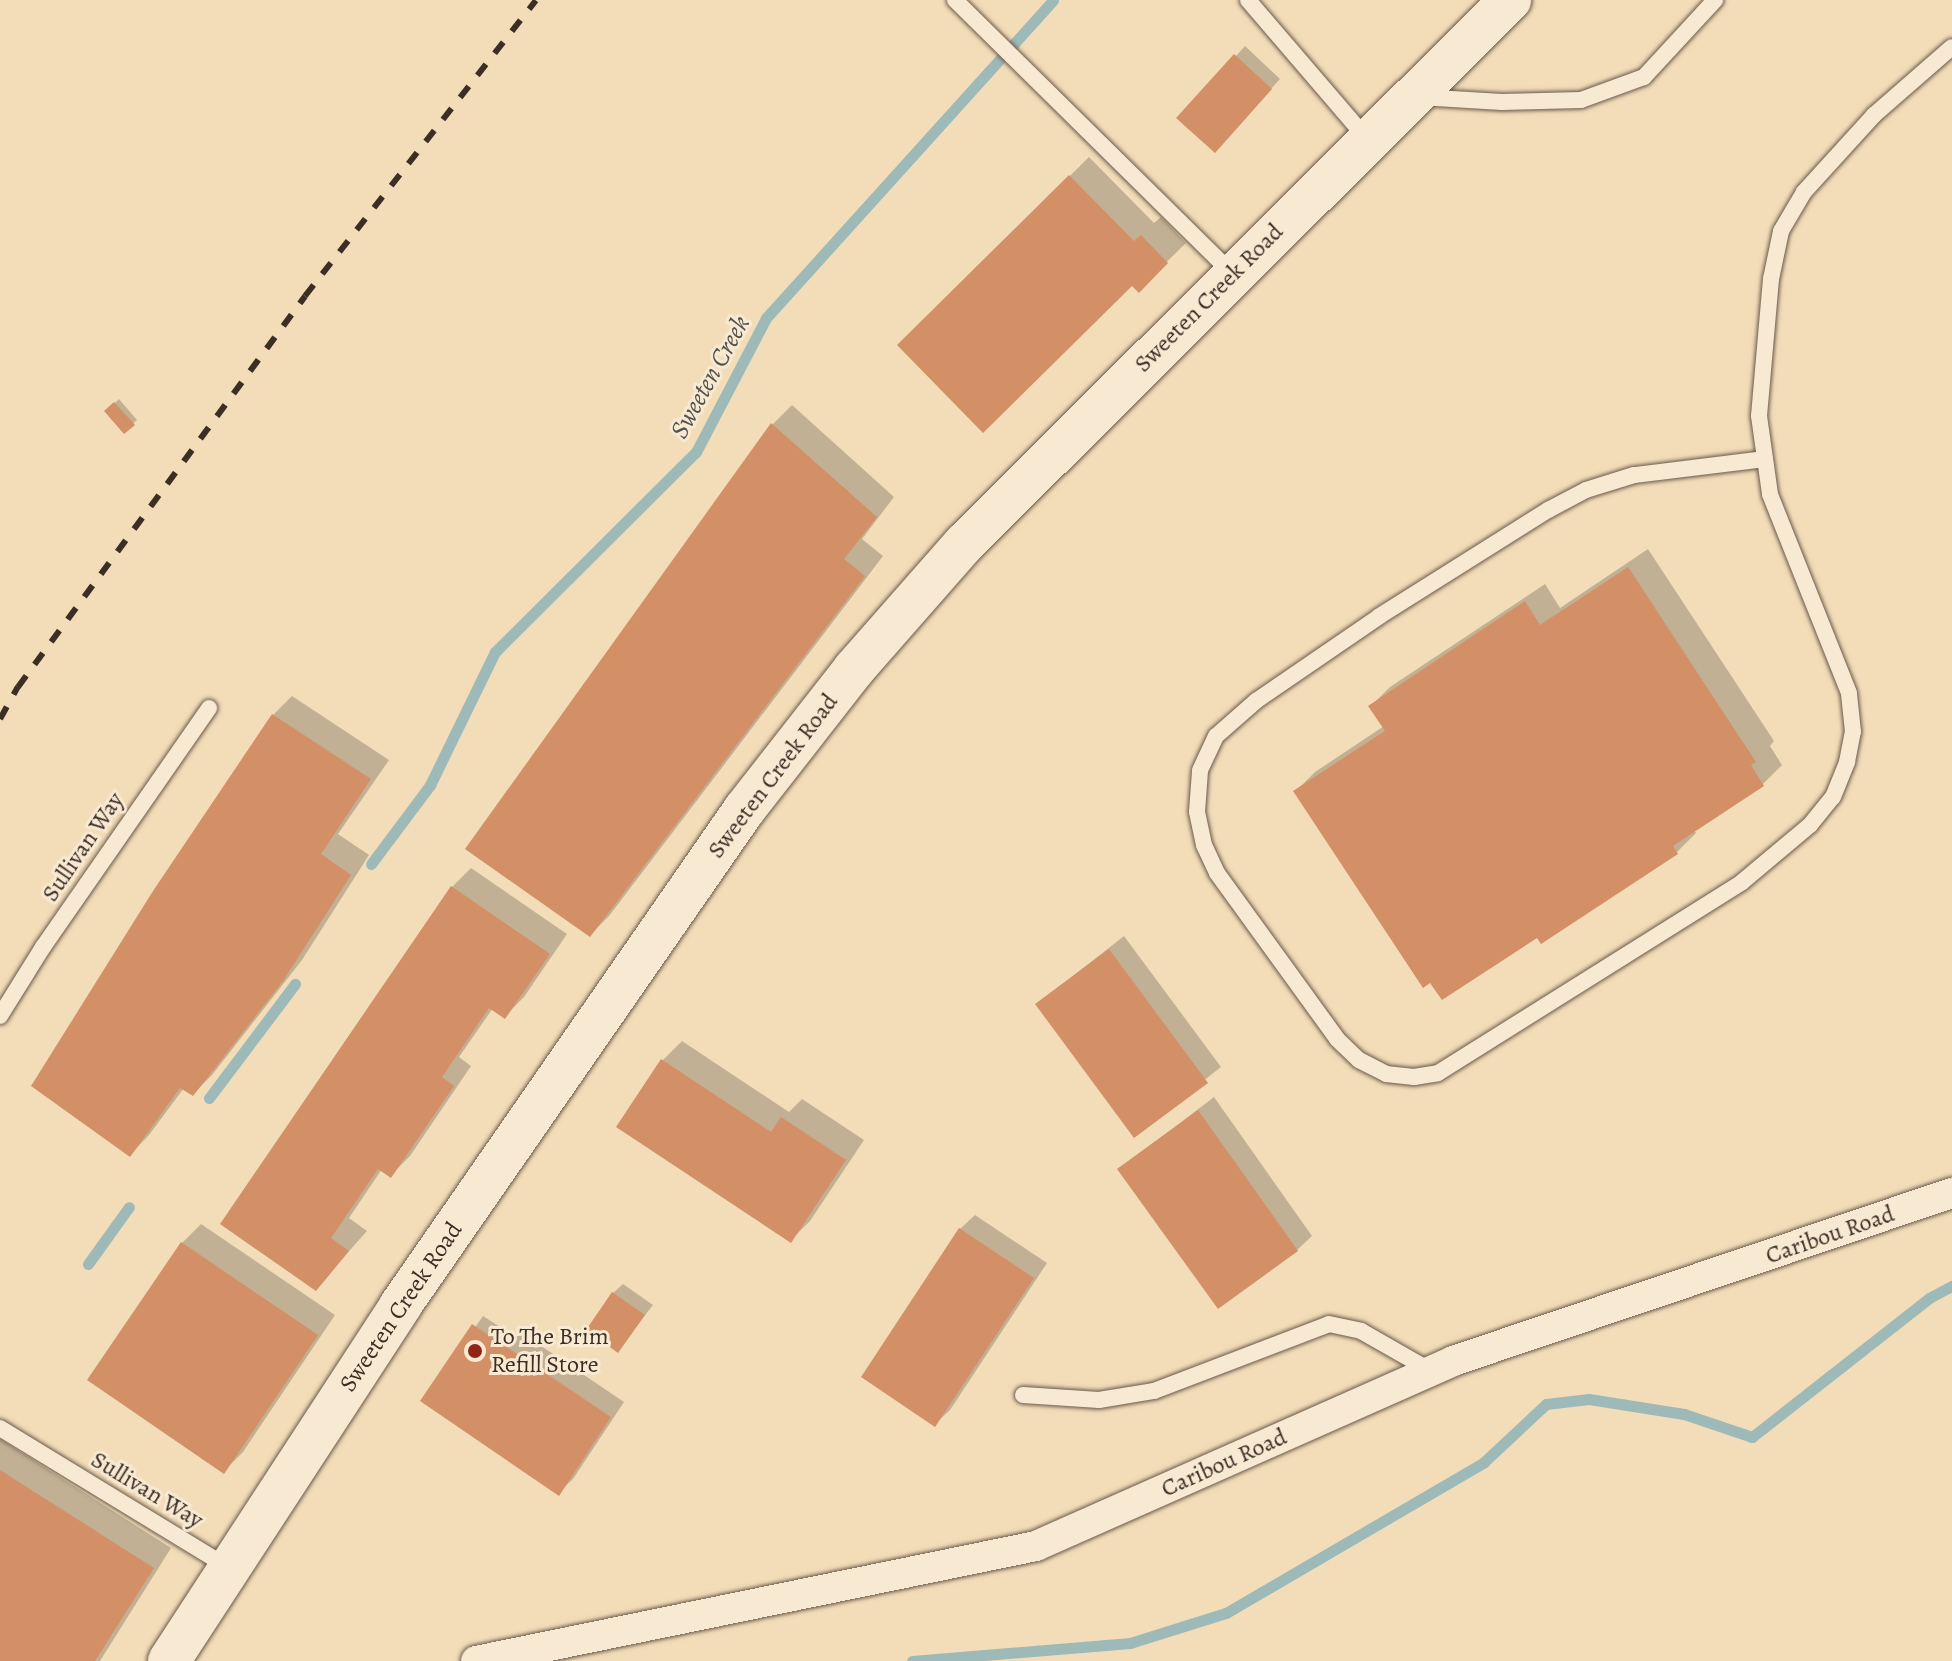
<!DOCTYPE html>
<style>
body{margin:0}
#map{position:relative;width:1952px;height:1661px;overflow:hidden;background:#f3ddb9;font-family:Alegreya,serif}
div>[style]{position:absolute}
.shadow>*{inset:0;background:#0003}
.stream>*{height:11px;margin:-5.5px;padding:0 5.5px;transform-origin:5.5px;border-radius:5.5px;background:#9ebab8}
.building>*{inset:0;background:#d38f66}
.roads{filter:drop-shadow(0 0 2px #6a594a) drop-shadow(0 0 2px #6a594a)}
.lane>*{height:16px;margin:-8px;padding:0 8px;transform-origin:8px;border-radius:8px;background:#f7e9d2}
.street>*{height:30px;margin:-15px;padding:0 15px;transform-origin:15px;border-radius:15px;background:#f7e9d2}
.secondary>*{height:42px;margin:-21px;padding:0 21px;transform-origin:21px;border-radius:21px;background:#f7e9d2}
.rail>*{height:6px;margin-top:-3px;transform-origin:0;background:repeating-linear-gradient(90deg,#3c2d25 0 14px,transparent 0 28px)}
.dots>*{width:22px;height:22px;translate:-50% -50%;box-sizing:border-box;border:4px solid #f7e9d2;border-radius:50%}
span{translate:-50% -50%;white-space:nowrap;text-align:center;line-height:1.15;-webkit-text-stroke:6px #f7e9d2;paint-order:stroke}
.street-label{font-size:24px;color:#3c2d25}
.poi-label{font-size:24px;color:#3c2d25}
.left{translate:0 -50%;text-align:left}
.water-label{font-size:26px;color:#54504a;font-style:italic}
</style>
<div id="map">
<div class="shadow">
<i style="clip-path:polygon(1245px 46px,1280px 79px,1224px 141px,1236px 56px)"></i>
<i style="clip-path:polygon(1089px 157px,1154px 223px,1161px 217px,1186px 243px,1138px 290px,1132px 284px,899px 345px)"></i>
<i style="clip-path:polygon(119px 399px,137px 420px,124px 432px,107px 411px)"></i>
<i style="clip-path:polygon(792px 405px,894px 497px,862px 539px,883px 556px,609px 916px,590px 935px,467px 848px,773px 424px)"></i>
<i style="clip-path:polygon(1648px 549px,1774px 741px,1770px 746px,1782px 765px,1763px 784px,1694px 830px,1696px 833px,1677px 852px,1537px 935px,1296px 791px,1315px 772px,1384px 726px,1371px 706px,1390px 687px,1545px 584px,1560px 608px)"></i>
<i style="clip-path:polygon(292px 696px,389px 760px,338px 834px,369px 855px,302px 960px,212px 1075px,193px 1094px,184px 1088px,149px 1135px,130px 1155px,273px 715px)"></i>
<i style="clip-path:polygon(471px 868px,567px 934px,524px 997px,505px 1016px,493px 1008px,459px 1057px,471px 1066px,410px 1156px,391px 1175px,382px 1169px,349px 1218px,367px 1231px,316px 1288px,223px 1223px,452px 887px)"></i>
<i style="clip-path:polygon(1124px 936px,1221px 1067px,1134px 1135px,1037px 1004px)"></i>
<i style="clip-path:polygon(682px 1041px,789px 1112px,802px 1099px,864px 1140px,810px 1221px,791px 1240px,619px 1126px,663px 1060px)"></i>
<i style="clip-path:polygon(1214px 1097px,1312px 1236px,1297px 1250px,1120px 1169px)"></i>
<i style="clip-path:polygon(975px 1215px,1047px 1263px,950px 1410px,935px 1424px,960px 1229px)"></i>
<i style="clip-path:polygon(201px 1224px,335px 1315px,243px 1452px,224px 1471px,182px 1243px)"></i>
<i style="clip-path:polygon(623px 1284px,653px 1305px,618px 1350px,613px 1293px)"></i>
<i style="clip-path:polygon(483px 1316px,511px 1334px,508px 1342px,519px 1331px,624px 1402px,573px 1479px,558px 1493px,423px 1400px)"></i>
<i style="clip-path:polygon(0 1439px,171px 1548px,100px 1661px,0 1661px)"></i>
</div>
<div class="stream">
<i style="left:371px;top:864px;width:99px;rotate:-53.2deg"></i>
<i style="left:430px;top:785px;width:148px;rotate:-64deg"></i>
<i style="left:495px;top:652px;width:284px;rotate:-44.9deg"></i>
<i style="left:696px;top:452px;width:151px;rotate:-62.4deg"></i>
<i style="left:766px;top:318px;width:428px;rotate:-47.9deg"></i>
<i style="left:209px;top:1098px;width:143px;rotate:-53deg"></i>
<i style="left:88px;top:1264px;width:70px;rotate:-54.3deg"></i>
<i style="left:912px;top:1661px;width:219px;rotate:-4.7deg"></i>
<i style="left:1130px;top:1643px;width:101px;rotate:-17.4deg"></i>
<i style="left:1226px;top:1613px;width:299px;rotate:-30.3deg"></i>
<i style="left:1484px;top:1462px;width:85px;rotate:-43.1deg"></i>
<i style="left:1546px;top:1404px;width:43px;rotate:-6.6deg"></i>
<i style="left:1589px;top:1399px;width:96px;rotate:9deg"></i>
<i style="left:1684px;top:1414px;width:72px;rotate:18.7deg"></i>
<i style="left:1752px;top:1437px;width:225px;rotate:-38.1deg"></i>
<i style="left:1929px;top:1298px;width:26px;rotate:-28deg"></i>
</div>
<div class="building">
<i style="clip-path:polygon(1234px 54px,1272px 89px,1215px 153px,1176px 118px)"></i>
<i style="clip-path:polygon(1069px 175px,1134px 241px,1141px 235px,1168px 263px,1139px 293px,1132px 286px,983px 433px,897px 345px)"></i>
<i style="clip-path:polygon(114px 402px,135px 425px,124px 434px,104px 411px)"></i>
<i style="clip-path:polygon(771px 423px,877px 517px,844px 559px,865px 576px,590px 937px,465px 849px)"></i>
<i style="clip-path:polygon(1628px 567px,1756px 762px,1751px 765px,1764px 786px,1673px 846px,1678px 854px,1541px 944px,1537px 938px,1442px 1000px,1430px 983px,1423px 988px,1293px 791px,1385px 731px,1368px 706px,1525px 601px,1540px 625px)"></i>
<i style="clip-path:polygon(272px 714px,371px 779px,321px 854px,351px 875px,283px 981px,193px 1096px,180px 1088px,130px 1157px,31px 1086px,153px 891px)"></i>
<i style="clip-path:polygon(451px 886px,550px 954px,505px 1019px,489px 1008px,442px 1077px,454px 1086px,391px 1178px,378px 1169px,331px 1238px,349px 1251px,316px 1291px,220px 1224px)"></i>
<i style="clip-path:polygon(1109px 949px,1208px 1083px,1134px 1138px,1035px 1004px)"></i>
<i style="clip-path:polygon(661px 1059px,771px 1132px,781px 1117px,846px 1160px,791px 1243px,616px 1127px)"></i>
<i style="clip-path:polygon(1198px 1110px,1298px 1251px,1218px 1309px,1117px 1169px)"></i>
<i style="clip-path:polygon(959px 1228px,1034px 1278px,935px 1427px,861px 1377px)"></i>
<i style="clip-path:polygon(181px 1242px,318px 1335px,224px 1474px,87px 1380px)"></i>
<i style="clip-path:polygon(612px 1292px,645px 1315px,618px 1353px,586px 1330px)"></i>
<i style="clip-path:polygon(472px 1324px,611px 1417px,559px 1496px,420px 1401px)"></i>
<i style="clip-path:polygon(0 1470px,154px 1568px,95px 1661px,0 1661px)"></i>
</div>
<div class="roads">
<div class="lane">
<i style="left:955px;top:0;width:390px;rotate:44.6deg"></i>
<i style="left:1248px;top:0;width:184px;rotate:49.4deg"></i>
<i style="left:1419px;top:97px;width:83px;rotate:3.4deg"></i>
<i style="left:1502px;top:102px;width:79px;rotate:-1.5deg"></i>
<i style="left:1581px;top:100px;width:67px;rotate:-20.1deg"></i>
<i style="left:1644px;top:77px;width:105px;rotate:-47.3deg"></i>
<i style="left:1765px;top:459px;width:132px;rotate:173deg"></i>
<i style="left:1634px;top:475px;width:50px;rotate:162.6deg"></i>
<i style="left:1586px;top:490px;width:43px;rotate:152.2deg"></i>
<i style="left:1548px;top:510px;width:199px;rotate:147.8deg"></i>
<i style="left:1380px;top:616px;width:150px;rotate:145.6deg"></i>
<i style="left:1256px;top:701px;width:53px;rotate:138.8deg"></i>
<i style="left:1216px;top:736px;width:38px;rotate:115deg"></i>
<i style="left:1200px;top:771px;width:41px;rotate:94.2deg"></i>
<i style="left:1197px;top:812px;width:34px;rotate:78deg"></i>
<i style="left:1204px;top:845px;width:31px;rotate:65deg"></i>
<i style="left:1217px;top:873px;width:205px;rotate:54.1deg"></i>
<i style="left:1337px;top:1039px;width:30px;rotate:44deg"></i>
<i style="left:1359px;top:1060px;width:30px;rotate:27deg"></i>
<i style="left:1386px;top:1074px;width:28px;rotate:6deg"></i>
<i style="left:1414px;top:1077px;width:24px;rotate:-9deg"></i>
<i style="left:1438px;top:1073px;width:359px;rotate:-32.1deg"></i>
<i style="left:1742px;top:882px;width:89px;rotate:-40deg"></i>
<i style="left:1810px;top:825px;width:36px;rotate:-51deg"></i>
<i style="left:1833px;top:797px;width:38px;rotate:-68deg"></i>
<i style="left:1847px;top:762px;width:31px;rotate:-79deg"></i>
<i style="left:1853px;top:732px;width:39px;rotate:-96deg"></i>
<i style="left:1849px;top:693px;width:214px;rotate:-111.7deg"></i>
<i style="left:1770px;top:494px;width:79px;rotate:-98deg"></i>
<i style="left:1759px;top:416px;width:138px;rotate:-85deg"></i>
<i style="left:1771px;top:279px;width:49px;rotate:-78.2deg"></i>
<i style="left:1781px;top:231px;width:45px;rotate:-59.5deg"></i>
<i style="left:1804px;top:192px;width:104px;rotate:-47.7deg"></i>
<i style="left:1874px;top:115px;width:103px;rotate:-41.1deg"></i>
<i style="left:0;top:1016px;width:81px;rotate:-58.1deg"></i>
<i style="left:43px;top:947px;width:291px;rotate:-55.2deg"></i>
<i style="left:1023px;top:1395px;width:76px;rotate:3.8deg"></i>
<i style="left:1099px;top:1400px;width:56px;rotate:-9.3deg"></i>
<i style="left:1154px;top:1391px;width:187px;rotate:-20.9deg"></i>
<i style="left:1329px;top:1324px;width:33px;rotate:12deg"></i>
<i style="left:1361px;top:1331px;width:81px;rotate:29.7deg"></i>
<i style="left:0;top:1428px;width:267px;rotate:31.4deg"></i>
</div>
<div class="street">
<i style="left:476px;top:1661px;width:572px;rotate:-11.6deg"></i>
<i style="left:1036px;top:1546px;width:456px;rotate:-23.9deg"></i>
<i style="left:1453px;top:1361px;width:527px;rotate:-18.61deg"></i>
</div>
<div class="secondary">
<i style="left:169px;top:1661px;width:424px;rotate:-56.9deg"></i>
<i style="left:400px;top:1306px;width:604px;rotate:-55.26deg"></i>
<i style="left:744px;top:810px;width:179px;rotate:-52deg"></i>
<i style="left:854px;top:669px;width:167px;rotate:-48.7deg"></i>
<i style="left:964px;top:544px;width:771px;rotate:-44.89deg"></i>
</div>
</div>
<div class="rail">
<i style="left:0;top:719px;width:37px;rotate:-61deg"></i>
<i style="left:18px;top:687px;width:485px;rotate:-53.7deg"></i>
<i style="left:305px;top:296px;width:375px;rotate:-52deg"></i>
</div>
<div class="dots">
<i style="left:475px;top:1351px;background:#8f2418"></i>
</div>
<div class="street-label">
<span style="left:1209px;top:298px;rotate:-45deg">Sweeten Creek Road</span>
<span style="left:773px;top:776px;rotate:-53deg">Sweeten Creek Road</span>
<span style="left:83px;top:847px;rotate:-56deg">Sullivan Way</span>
<span style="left:1830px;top:1235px;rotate:-19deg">Caribou Road</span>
<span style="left:401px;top:1307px;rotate:-56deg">Sweeten Creek Road</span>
<span style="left:1224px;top:1463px;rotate:-24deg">Caribou Road</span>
<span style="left:147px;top:1490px;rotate:31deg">Sullivan Way</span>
</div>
<div class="poi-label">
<span class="left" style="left:491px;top:1351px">To The Brim<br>Refill Store</span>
</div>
<div class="water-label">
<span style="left:710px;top:377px;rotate:-61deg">Sweeten Creek</span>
</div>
</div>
